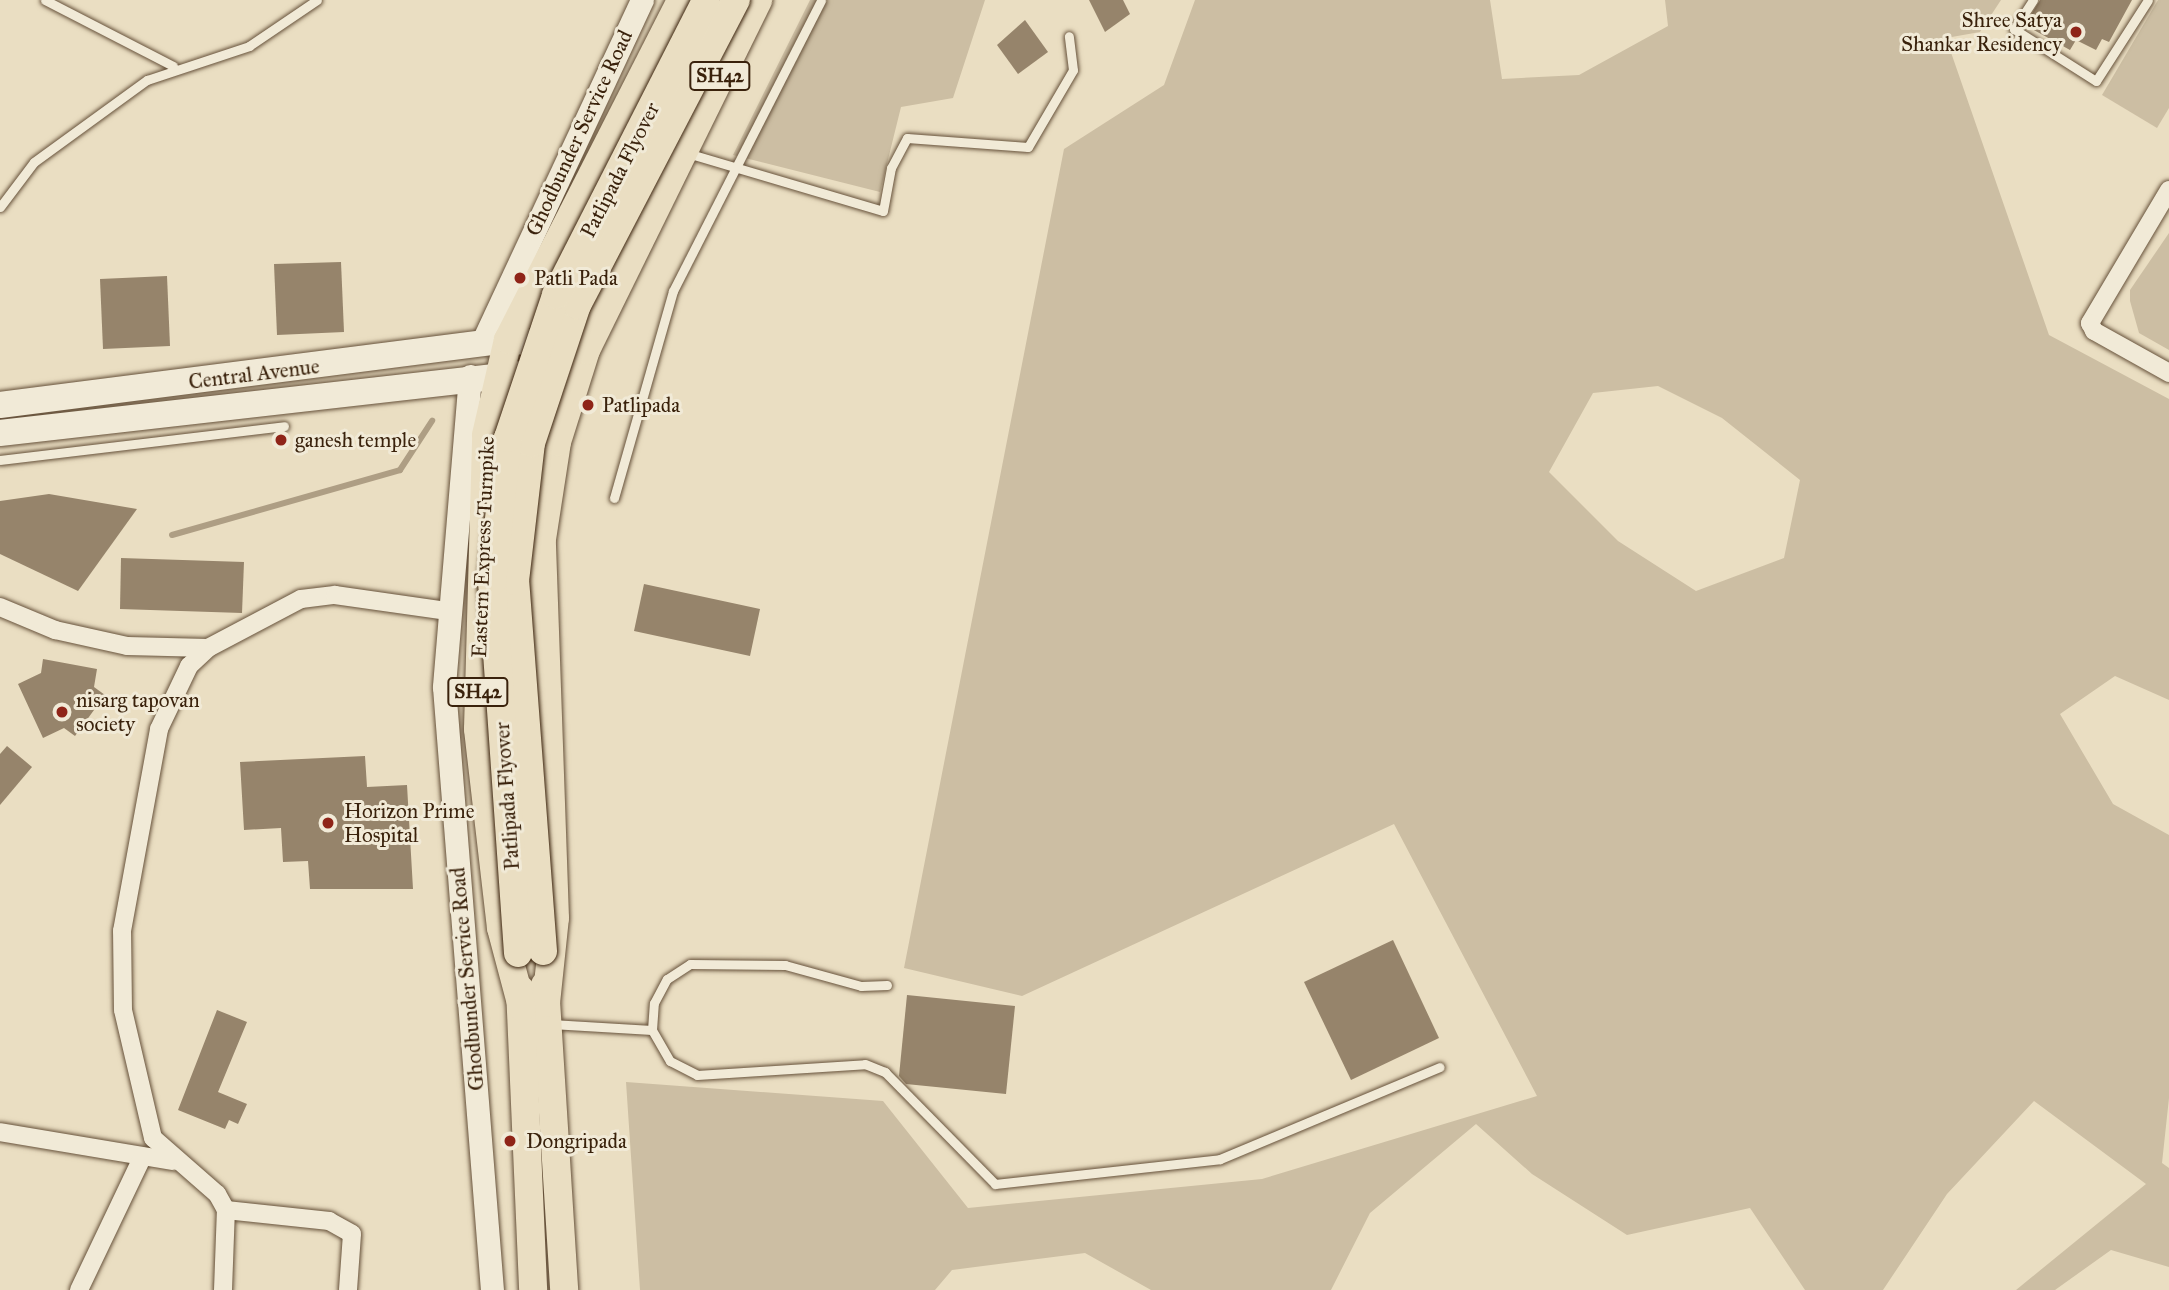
<!DOCTYPE html>
<style>
body{margin:0}
#map{position:relative;width:2169px;height:1290px;overflow:hidden;background:#eadec2;font-family:"IM FELL Great Primer",serif}
div>[style]{position:absolute}
.green>*{inset:0;background:#ccbea3}
.stream>*{height:6px;margin:-3px;padding:0 3px;transform-origin:3px;border-radius:3px;background:#ae9e84}
.building>*{inset:0;background:#96846b}
.roads{filter:drop-shadow(0 0 2px #66513a) drop-shadow(0 0 2px #66513a)}
.service>*{height:9px;margin:-4.5px;padding:0 4.5px;transform-origin:4.5px;border-radius:4.5px;background:#f1ead7}
.minor>*{height:18px;margin:-9px;padding:0 9px;transform-origin:9px;border-radius:9px;background:#f1ead7}
.tertiary>*{height:23px;margin:-11.5px;padding:0 11.5px;transform-origin:11.5px;border-radius:11.5px;background:#f1ead7}
.secondary>*{height:26px;margin:-13px;padding:0 13px;transform-origin:13px;border-radius:13px;background:#f1ead7}
.primary>*{height:28px;margin:-14px;padding:0 14px;transform-origin:14px;border-radius:14px;background:#eadec2}
.bridges{filter:drop-shadow(0 0 2px #3a220c) drop-shadow(0 0 2px #3a220c)}
.primary-bridge>*{height:28px;margin:-14px;padding:0 14px;transform-origin:14px;border-radius:14px;background:#eadec2}
.dots>*{width:19px;height:19px;translate:-50% -50%;box-sizing:border-box;border:4px solid #f1ead7;border-radius:50%}
span{translate:-50% -50%;white-space:nowrap;text-align:center;line-height:1.15;-webkit-text-stroke:6px #f1ead7;paint-order:stroke}
.shield-label span{padding:2px 5px;background:#f1ead7;border:2px solid;border-radius:5px;-webkit-text-stroke-width:0}
.shield-label{font-size:19px;color:#3a220c;font-weight:700}
.poi-label{font-size:21px;color:#3a220c}
.right{translate:-100% -50%;text-align:right}
.left{translate:0 -50%;text-align:left}
.street-label{font-size:21px;color:#3a220c}
</style>
<div id="map">
<div class="green">
<i style="clip-path:polygon(810px 0,985px 0,953px 98px,901px 107px,880px 192px,733px 155px)"></i>
<i style="clip-path:polygon(evenodd,1195px 0,1490px 0,1502px 79px,1579px 75px,1668px 26px,1665px 0,2001px 0,1980px 32px,1946px 38px,2049px 335px,2169px 399px,2169px 700px,2115px 676px,2060px 714px,2113px 804px,2169px 835px,2169px 1098px,2162px 1163px,2169px 1168px,2169px 1267px,2111px 1250px,2055px 1290px,2016px 1290px,2146px 1184px,2034px 1101px,1947px 1194px,1883px 1290px,1805px 1290px,1750px 1208px,1627px 1235px,1532px 1174px,1476px 1124px,1370px 1213px,1331px 1290px,1151px 1290px,1085px 1253px,952px 1270px,935px 1290px,640px 1290px,626px 1082px,883px 1101px,968px 1208px,1262px 1179px,1537px 1096px,1394px 824px,1022px 996px,904px 968px,1064px 149px,1164px 85px,1195px 0,1658px 386px,1722px 418px,1800px 480px,1784px 558px,1696px 591px,1618px 541px,1549px 472px,1593px 393px,1658px 386px)"></i>
<i style="clip-path:polygon(2158px 0,2169px 0,2169px 108px,2157px 128px,2102px 95px)"></i>
<i style="clip-path:polygon(2169px 233px,2169px 350px,2139px 333px,2130px 301px,2130px 290px)"></i>
</div>
<div class="stream">
<i style="left:172px;top:535px;width:237px;rotate:-15.9deg"></i>
<i style="left:400px;top:470px;width:59px;rotate:-56.9deg"></i>
</div>
<div class="building">
<i style="clip-path:polygon(1089px 0,1123px 0,1130px 14px,1105px 32px)"></i>
<i style="clip-path:polygon(2040px 0,2132px 0,2109px 42px,2102px 39px,2096px 50px,2076px 40px,2070px 50px,2025px 25px)"></i>
<i style="clip-path:polygon(1025px 20px,1048px 52px,1018px 74px,997px 45px)"></i>
<i style="clip-path:polygon(341px 262px,344px 332px,277px 335px,274px 264px)"></i>
<i style="clip-path:polygon(167px 276px,170px 346px,103px 349px,100px 279px)"></i>
<i style="clip-path:polygon(49px 494px,137px 509px,78px 591px,0 554px,0 501px)"></i>
<i style="clip-path:polygon(121px 558px,244px 562px,242px 613px,120px 609px)"></i>
<i style="clip-path:polygon(644px 584px,760px 609px,750px 656px,634px 631px)"></i>
<i style="clip-path:polygon(43px 659px,97px 669px,94px 687px,105px 695px,75px 736px,64px 728px,43px 738px,18px 684px,41px 673px)"></i>
<i style="clip-path:polygon(7px 746px,32px 767px,0 805px,0 754px)"></i>
<i style="clip-path:polygon(365px 756px,367px 787px,407px 785px,413px 889px,310px 889px,308px 861px,283px 862px,281px 828px,244px 830px,240px 762px)"></i>
<i style="clip-path:polygon(1393px 940px,1439px 1038px,1351px 1080px,1304px 982px)"></i>
<i style="clip-path:polygon(907px 995px,1015px 1006px,1006px 1094px,906px 1084px,899px 1076px)"></i>
<i style="clip-path:polygon(217px 1010px,247px 1022px,218px 1092px,247px 1104px,238px 1124px,229px 1120px,225px 1129px,178px 1110px)"></i>
</div>
<div class="roads">
<div class="service">
<i style="left:45px;top:0;width:144px;rotate:27.3deg"></i>
<i style="left:2033px;top:0;width:35px;rotate:123deg"></i>
<i style="left:2014px;top:29px;width:97px;rotate:32.4deg"></i>
<i style="left:2096px;top:81px;width:96px;rotate:-57.3deg"></i>
<i style="left:687px;top:153px;width:204px;rotate:16.5deg"></i>
<i style="left:883px;top:211px;width:44px;rotate:-79.5deg"></i>
<i style="left:891px;top:168px;width:34px;rotate:-62deg"></i>
<i style="left:907px;top:138px;width:121px;rotate:4.3deg"></i>
<i style="left:1028px;top:147px;width:89px;rotate:-59.7deg"></i>
<i style="left:1073px;top:70px;width:34px;rotate:-97deg"></i>
<i style="left:0;top:207px;width:56px;rotate:-52.9deg"></i>
<i style="left:34px;top:162px;width:140px;rotate:-36deg"></i>
<i style="left:147px;top:80px;width:108px;rotate:-18.4deg"></i>
<i style="left:249px;top:46px;width:82px;rotate:-34.1deg"></i>
<i style="left:0;top:460px;width:286px;rotate:-6.8deg"></i>
<i style="left:614px;top:498px;width:215px;rotate:-74.1deg"></i>
<i style="left:673px;top:291px;width:326px;rotate:-63deg"></i>
<i style="left:551px;top:1024px;width:101px;rotate:3.4deg"></i>
<i style="left:652px;top:1030px;width:36px;rotate:60deg"></i>
<i style="left:670px;top:1061px;width:30px;rotate:27deg"></i>
<i style="left:697px;top:1075px;width:168px;rotate:-3.7deg"></i>
<i style="left:865px;top:1064px;width:22px;rotate:22deg"></i>
<i style="left:885px;top:1072px;width:157px;rotate:45.5deg"></i>
<i style="left:995px;top:1184px;width:226px;rotate:-6.3deg"></i>
<i style="left:1220px;top:1159px;width:238px;rotate:-22.7deg"></i>
<i style="left:652px;top:1030px;width:27px;rotate:-86deg"></i>
<i style="left:654px;top:1003px;width:27px;rotate:-62deg"></i>
<i style="left:667px;top:979px;width:27px;rotate:-33deg"></i>
<i style="left:690px;top:964px;width:95px;rotate:0.6deg"></i>
<i style="left:785px;top:965px;width:79px;rotate:15.4deg"></i>
<i style="left:861px;top:986px;width:26px;rotate:-2deg"></i>
</div>
<div class="minor">
<i style="left:2169px;top:190px;width:155px;rotate:120.7deg"></i>
<i style="left:2090px;top:323px;width:9px;rotate:63deg"></i>
<i style="left:2094px;top:331px;width:86px;rotate:29.2deg"></i>
<i style="left:0;top:607px;width:60px;rotate:22.7deg"></i>
<i style="left:55px;top:630px;width:74px;rotate:12.5deg"></i>
<i style="left:127px;top:646px;width:81px;rotate:1.4deg"></i>
<i style="left:0;top:1132px;width:176px;rotate:9.5deg"></i>
<i style="left:226px;top:1210px;width:104px;rotate:6.1deg"></i>
<i style="left:329px;top:1221px;width:26px;rotate:29deg"></i>
<i style="left:352px;top:1234px;width:56px;rotate:94.1deg"></i>
<i style="left:79px;top:1290px;width:148px;rotate:-64.5deg"></i>
<i style="left:223px;top:1290px;width:80px;rotate:-87.9deg"></i>
<i style="left:226px;top:1210px;width:18px;rotate:-119deg"></i>
<i style="left:217px;top:1194px;width:85px;rotate:-138.8deg"></i>
<i style="left:153px;top:1138px;width:131px;rotate:-103.2deg"></i>
<i style="left:123px;top:1010px;width:79px;rotate:-90.7deg"></i>
<i style="left:122px;top:931px;width:205px;rotate:-79.6deg"></i>
<i style="left:159px;top:729px;width:70px;rotate:-64.5deg"></i>
<i style="left:189px;top:666px;width:26px;rotate:-43deg"></i>
<i style="left:208px;top:648px;width:105px;rotate:-27.8deg"></i>
<i style="left:301px;top:599px;width:34px;rotate:-7deg"></i>
<i style="left:335px;top:595px;width:114px;rotate:8.1deg"></i>
</div>
<div class="tertiary">
<i style="left:482px;top:343px;width:378px;rotate:-65deg"></i>
<i style="left:470px;top:376px;width:312px;rotate:94.8deg"></i>
<i style="left:444px;top:687px;width:605px;rotate:85.45deg"></i>
</div>
<div class="secondary">
<i style="left:0;top:405px;width:512px;rotate:-7.29deg"></i>
<i style="left:508px;top:340px;width:53px;rotate:6.5deg"></i>
<i style="left:0;top:433px;width:523px;rotate:-6.47deg"></i>
</div>
<div class="primary">
<i style="left:545px;top:985px;width:306px;rotate:86.4deg"></i>
<i style="left:520px;top:989px;width:301px;rotate:87.5deg"></i>
<i style="left:546px;top:1003px;width:85px;rotate:-84deg"></i>
<i style="left:555px;top:918px;width:379px;rotate:-92deg"></i>
<i style="left:542px;top:539px;width:98px;rotate:-81.2deg"></i>
<i style="left:557px;top:442px;width:96px;rotate:-72.5deg"></i>
<i style="left:586px;top:350px;width:390px;rotate:-63.8deg"></i>
<i style="left:522px;top:1007px;width:82px;rotate:-104.9deg"></i>
<i style="left:501px;top:928px;width:200px;rotate:-96.6deg"></i>
<i style="left:478px;top:729px;width:294px;rotate:-88.4deg"></i>
<i style="left:486px;top:435px;width:98px;rotate:-77deg"></i>
<i style="left:508px;top:340px;width:381px;rotate:-63deg"></i>
</div>
</div>
<div class="bridges">
<div class="primary-bridge">
<i style="left:543px;top:951px;width:371px;rotate:-94.3deg"></i>
<i style="left:515px;top:581px;width:139px;rotate:-83.4deg"></i>
<i style="left:531px;top:443px;width:145px;rotate:-71.6deg"></i>
<i style="left:577px;top:305px;width:344px;rotate:-62.5deg"></i>
<i style="left:518px;top:953px;width:372px;rotate:-94deg"></i>
<i style="left:492px;top:582px;width:145px;rotate:-83.7deg"></i>
<i style="left:508px;top:438px;width:151px;rotate:-71.4deg"></i>
<i style="left:556px;top:295px;width:331px;rotate:-63deg"></i>
</div>
</div>
<div class="dots">
<i style="left:2076px;top:32px;background:#8f2418"></i>
<i style="left:520px;top:278px;background:#8f2418"></i>
<i style="left:588px;top:405px;background:#8f2418"></i>
<i style="left:281px;top:440px;background:#8f2418"></i>
<i style="left:62px;top:712px;background:#8f2418"></i>
<i style="left:328px;top:823px;background:#8f2418"></i>
<i style="left:510px;top:1141px;background:#8f2418"></i>
</div>
<div class="shield-label">
<span style="left:720px;top:76px">SH42</span>
<span style="left:478px;top:692px">SH42</span>
</div>
<div class="poi-label">
<span class="right" style="left:2062px;top:32px">Shree Satya<br>Shankar Residency</span>
<span class="left" style="left:534px;top:278px">Patli Pada</span>
<span class="left" style="left:602px;top:405px">Patlipada</span>
<span class="left" style="left:295px;top:440px">ganesh temple</span>
<span class="left" style="left:76px;top:712px">nisarg tapovan<br>society</span>
<span class="left" style="left:344px;top:823px">Horizon Prime<br>Hospital</span>
<span class="left" style="left:526px;top:1141px">Dongripada</span>
</div>
<div class="street-label">
<span style="left:579px;top:133px;rotate:-65deg">Ghodbunder Service Road</span>
<span style="left:620px;top:170px;rotate:-63deg">Patlipada Flyover</span>
<span style="left:254px;top:374px;rotate:-7deg">Central Avenue</span>
<span style="left:483px;top:547px;rotate:-88deg">Eastern Express Turnpike</span>
<span style="left:507px;top:796px;rotate:-94deg">Patlipada Flyover</span>
<span style="left:467px;top:979px;rotate:-95deg">Ghodbunder Service Road</span>
</div>
</div>
